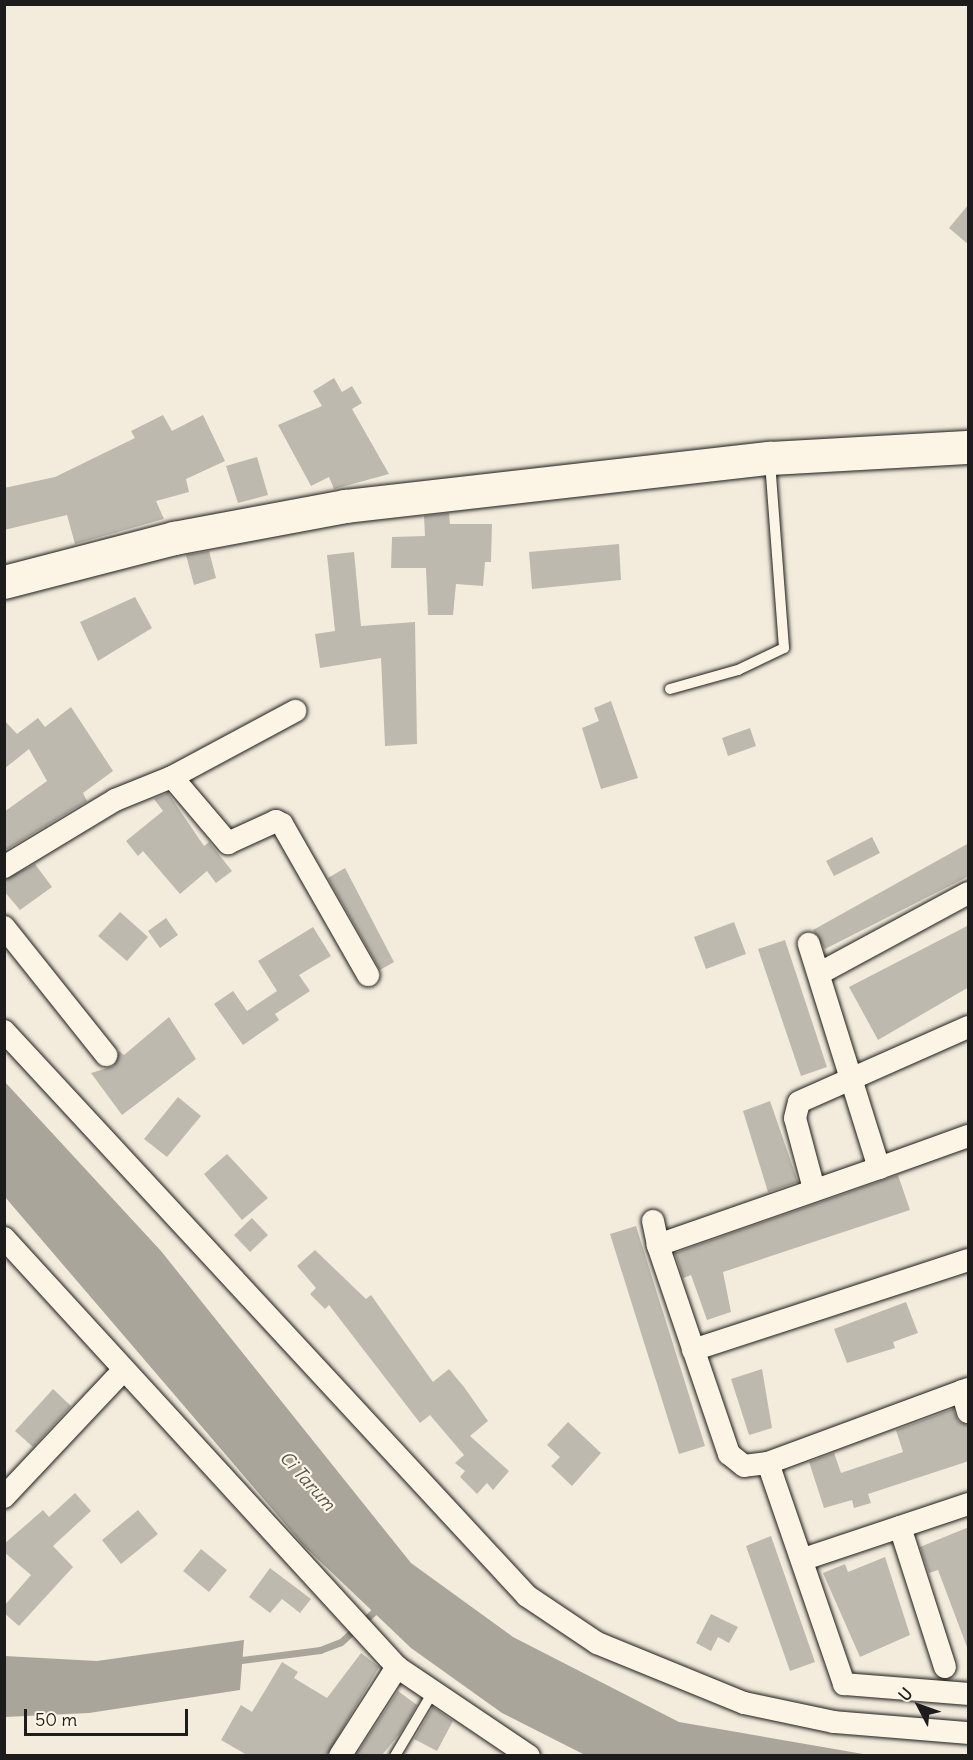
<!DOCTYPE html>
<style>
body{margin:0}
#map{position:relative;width:973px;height:1760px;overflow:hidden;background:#f3ecdd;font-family:Delius,sans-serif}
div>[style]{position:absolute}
.water>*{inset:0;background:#aaa59b}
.stream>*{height:7px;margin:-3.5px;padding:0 3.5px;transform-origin:3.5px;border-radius:3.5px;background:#aaa59b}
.building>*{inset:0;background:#beb9ae}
.roads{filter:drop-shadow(0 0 2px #1c1c1c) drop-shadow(0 0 2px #1c1c1c)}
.service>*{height:10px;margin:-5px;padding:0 5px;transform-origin:5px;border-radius:5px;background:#fcf5e5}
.minor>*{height:22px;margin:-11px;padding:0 11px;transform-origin:11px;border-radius:11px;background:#fcf5e5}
.primary>*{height:33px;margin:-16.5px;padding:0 16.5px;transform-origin:16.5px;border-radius:16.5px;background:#fcf5e5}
span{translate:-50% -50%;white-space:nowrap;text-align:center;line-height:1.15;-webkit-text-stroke:4.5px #fcf5e5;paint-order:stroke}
.water-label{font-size:18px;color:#55534f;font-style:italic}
.frame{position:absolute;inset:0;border:6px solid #1c1c1c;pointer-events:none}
.north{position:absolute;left:889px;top:1676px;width:60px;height:60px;-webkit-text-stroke:4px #fcf5e5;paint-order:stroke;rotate:311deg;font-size:16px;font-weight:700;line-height:24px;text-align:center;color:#1c1c1c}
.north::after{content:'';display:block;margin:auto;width:21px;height:27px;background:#1c1c1c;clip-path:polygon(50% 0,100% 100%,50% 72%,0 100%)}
.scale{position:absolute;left:24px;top:1709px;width:164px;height:27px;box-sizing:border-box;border:3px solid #1c1c1c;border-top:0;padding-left:8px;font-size:18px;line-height:21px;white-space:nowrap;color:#1c1c1c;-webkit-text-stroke:4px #fcf5e5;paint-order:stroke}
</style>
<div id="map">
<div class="water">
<i style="clip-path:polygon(5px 1082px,161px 1251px,411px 1563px,513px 1637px,679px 1722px,869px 1755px,585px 1755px,502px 1713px,411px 1648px,304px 1546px,5px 1197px)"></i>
<i style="clip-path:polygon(244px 1640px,240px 1690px,89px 1713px,5px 1717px,5px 1656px,97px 1661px)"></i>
</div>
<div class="stream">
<i style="left:233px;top:1661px;width:88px;rotate:-7.2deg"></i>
<i style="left:320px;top:1650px;width:22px;rotate:-21deg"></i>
<i style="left:341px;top:1642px;width:53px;rotate:-42.7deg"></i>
</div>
<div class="building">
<i style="clip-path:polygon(969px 204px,969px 245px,949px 228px)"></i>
<i style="clip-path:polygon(334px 378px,342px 392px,352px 386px,362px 403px,352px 409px,389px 474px,334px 489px,329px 477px,311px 486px,278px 425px,322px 406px,313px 391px)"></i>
<i style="clip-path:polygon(163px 415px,172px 431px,203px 415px,225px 461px,186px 479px,189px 492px,156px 501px,164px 519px,75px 544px,67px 515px,4px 530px,4px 488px,55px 477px,135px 438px,131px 431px)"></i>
<i style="clip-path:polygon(257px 457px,268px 495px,238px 503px,226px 466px)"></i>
<i style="clip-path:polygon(449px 513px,450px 524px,492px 524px,491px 562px,485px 562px,483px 586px,456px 584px,453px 615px,428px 615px,426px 568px,391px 568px,392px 537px,425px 536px,424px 516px)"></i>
<i style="clip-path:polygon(619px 544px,621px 580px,532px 589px,529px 552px)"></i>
<i style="clip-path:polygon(209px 551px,216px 578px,194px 585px,186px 555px)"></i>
<i style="clip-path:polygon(354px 552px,361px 626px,415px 622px,417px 744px,385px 746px,381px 658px,320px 668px,315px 634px,335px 631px,327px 555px)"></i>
<i style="clip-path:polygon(135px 597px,152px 628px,98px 661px,80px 622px)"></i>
<i style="clip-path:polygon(611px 701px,638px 778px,601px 789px,582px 728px,599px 721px,594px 708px)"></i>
<i style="clip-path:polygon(71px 707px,113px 771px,83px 793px,87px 801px,4px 851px,4px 812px,47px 781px,29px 749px,4px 769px,4px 720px,17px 734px,38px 718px,45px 727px)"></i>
<i style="clip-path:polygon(750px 728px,756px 746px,728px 756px,722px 738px)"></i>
<i style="clip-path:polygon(168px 793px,204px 846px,209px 842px,232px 871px,216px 883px,207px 871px,180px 894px,143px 851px,138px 856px,126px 841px,163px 811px,154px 799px)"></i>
<i style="clip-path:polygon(872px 837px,880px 853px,834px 876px,826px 861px)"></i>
<i style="clip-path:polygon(969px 843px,969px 876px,825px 949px,813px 930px)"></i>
<i style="clip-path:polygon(35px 864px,52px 887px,20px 910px,4px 891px,4px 880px)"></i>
<i style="clip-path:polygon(345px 868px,394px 962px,380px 970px,328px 878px)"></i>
<i style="clip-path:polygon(120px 912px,148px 937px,127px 961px,98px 936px)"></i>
<i style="clip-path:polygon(166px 918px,178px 935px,160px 948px,148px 931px)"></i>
<i style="clip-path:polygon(734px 922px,746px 954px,706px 969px,694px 937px)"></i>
<i style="clip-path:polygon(969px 925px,969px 987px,878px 1040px,849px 987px)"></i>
<i style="clip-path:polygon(313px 927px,331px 956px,299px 975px,310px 991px,275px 1014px,279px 1020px,243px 1045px,214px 1004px,233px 991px,247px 1011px,277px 991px,258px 961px)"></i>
<i style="clip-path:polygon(785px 940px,827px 1067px,801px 1076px,758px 949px)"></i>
<i style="clip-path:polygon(169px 1017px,196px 1059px,122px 1115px,91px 1073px,114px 1066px,119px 1051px,124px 1055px)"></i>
<i style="clip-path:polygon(178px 1097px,201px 1116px,167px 1157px,144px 1139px)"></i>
<i style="clip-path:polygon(770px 1101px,798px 1182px,768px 1192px,743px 1111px)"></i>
<i style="clip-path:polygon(227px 1154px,268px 1198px,242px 1220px,204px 1174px)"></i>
<i style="clip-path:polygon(898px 1175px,910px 1210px,723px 1272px,731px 1312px,707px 1320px,691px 1275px,683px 1278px,675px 1253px)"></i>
<i style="clip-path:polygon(252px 1218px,268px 1235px,250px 1252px,234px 1235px)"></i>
<i style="clip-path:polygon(636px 1226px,705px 1446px,679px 1454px,610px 1234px)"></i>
<i style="clip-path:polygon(315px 1250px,366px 1299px,371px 1295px,433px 1382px,449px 1369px,464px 1387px,488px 1421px,470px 1436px,509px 1471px,493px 1490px,487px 1483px,477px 1494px,460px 1477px,465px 1471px,455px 1463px,464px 1455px,430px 1415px,420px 1423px,329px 1305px,325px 1309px,310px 1294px,316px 1288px,297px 1266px)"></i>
<i style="clip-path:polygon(906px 1302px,918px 1333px,893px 1342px,895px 1348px,847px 1363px,834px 1329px)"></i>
<i style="clip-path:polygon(762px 1369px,772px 1428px,749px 1435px,731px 1379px)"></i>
<i style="clip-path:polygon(53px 1389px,71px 1406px,33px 1447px,15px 1431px)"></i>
<i style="clip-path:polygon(953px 1409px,958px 1421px,969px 1426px,969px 1461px,868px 1494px,871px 1503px,854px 1508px,852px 1500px,824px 1508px,809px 1462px,834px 1453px,841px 1473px,903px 1452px,896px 1430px)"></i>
<i style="clip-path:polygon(568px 1422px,601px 1453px,572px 1486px,551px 1466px,560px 1457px,547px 1445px)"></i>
<i style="clip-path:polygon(75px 1493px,91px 1511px,53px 1546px,73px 1567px,19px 1626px,4px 1613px,4px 1606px,31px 1575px,4px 1552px,4px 1544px,43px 1510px,49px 1517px)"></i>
<i style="clip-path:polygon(138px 1510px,158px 1534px,121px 1564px,102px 1540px)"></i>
<i style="clip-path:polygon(969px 1527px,969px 1647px,967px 1647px,938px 1570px,929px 1573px,920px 1547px)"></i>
<i style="clip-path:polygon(771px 1536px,815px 1662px,790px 1671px,746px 1546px)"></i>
<i style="clip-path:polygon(201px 1549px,227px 1570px,209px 1592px,183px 1571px)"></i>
<i style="clip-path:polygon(885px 1557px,910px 1635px,860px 1657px,823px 1573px,845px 1564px,848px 1572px)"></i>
<i style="clip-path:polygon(270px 1568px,311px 1599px,300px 1613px,282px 1599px,270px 1613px,249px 1597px)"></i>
<i style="clip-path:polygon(711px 1614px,738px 1627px,729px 1643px,718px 1637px,711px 1651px,696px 1643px)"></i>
<i style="clip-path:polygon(361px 1653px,379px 1667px,327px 1755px,247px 1755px,221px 1740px,241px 1705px,252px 1712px,282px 1662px,298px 1672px,294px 1678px,327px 1698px)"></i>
<i style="clip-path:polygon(398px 1691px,417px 1705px,401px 1732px,382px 1755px,356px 1755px)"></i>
<i style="clip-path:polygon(433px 1707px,453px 1721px,437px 1751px,414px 1739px)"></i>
</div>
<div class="roads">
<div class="service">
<i style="left:670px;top:689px;width:71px;rotate:-15.6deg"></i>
<i style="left:738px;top:670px;width:51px;rotate:-25.6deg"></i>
<i style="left:784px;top:648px;width:188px;rotate:-94.3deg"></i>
<i style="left:395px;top:1756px;width:74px;rotate:-59.3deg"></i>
</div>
<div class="minor">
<i style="left:172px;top:777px;width:140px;rotate:-28.2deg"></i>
<i style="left:4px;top:867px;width:130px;rotate:-31.1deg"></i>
<i style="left:115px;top:800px;width:61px;rotate:-22deg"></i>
<i style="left:172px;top:777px;width:87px;rotate:49.7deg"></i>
<i style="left:228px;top:843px;width:53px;rotate:-24.6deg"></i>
<i style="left:276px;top:821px;width:7px;rotate:27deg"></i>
<i style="left:282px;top:824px;width:174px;rotate:60.3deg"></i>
<i style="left:4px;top:927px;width:164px;rotate:51.4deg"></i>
<i style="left:822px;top:972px;width:166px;rotate:-28.4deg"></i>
<i style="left:4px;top:1031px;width:770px;rotate:47.21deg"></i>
<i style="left:527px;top:1596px;width:84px;rotate:33.9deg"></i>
<i style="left:597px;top:1643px;width:159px;rotate:22.2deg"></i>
<i style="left:744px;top:1703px;width:92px;rotate:11.9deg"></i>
<i style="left:834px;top:1722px;width:134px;rotate:4.7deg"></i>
<i style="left:879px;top:1168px;width:95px;rotate:-19.8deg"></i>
<i style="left:814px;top:1189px;width:73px;rotate:-105deg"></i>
<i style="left:795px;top:1118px;width:16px;rotate:-76deg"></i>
<i style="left:799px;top:1102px;width:185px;rotate:-23.9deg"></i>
<i style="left:653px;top:1221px;width:25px;rotate:78deg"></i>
<i style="left:4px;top:1238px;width:582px;rotate:47.51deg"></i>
<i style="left:397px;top:1667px;width:159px;rotate:34deg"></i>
<i style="left:693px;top:1350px;width:289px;rotate:-18.1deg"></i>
<i style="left:968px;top:1389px;width:213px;rotate:159.7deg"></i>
<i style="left:768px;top:1463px;width:234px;rotate:71deg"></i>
<i style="left:844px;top:1684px;width:124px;rotate:4.6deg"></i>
<i style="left:962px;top:1391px;width:22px;rotate:74deg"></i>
<i style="left:768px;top:1463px;width:24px;rotate:173deg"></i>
<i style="left:744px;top:1466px;width:19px;rotate:-141deg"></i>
<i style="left:729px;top:1454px;width:221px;rotate:-108.8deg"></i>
<i style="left:658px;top:1245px;width:234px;rotate:-19.2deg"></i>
<i style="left:879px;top:1168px;width:235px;rotate:-107.4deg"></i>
<i style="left:4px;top:1497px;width:172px;rotate:-46.7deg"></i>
<i style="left:900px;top:1527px;width:147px;rotate:72.2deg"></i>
<i style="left:804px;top:1559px;width:173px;rotate:-18.5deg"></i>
<i style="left:340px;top:1756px;width:106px;rotate:-57.4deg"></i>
</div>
<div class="primary">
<i style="left:4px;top:582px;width:176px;rotate:-14.5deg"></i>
<i style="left:174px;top:538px;width:174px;rotate:-10.6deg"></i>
<i style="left:345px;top:506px;width:427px;rotate:-6.5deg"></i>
<i style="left:769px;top:458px;width:199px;rotate:-3.2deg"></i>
</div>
</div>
<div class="water-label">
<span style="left:307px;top:1481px;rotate:48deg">Ci Tarum</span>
</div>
<div class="frame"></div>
<div class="north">U</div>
<div class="scale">50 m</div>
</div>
